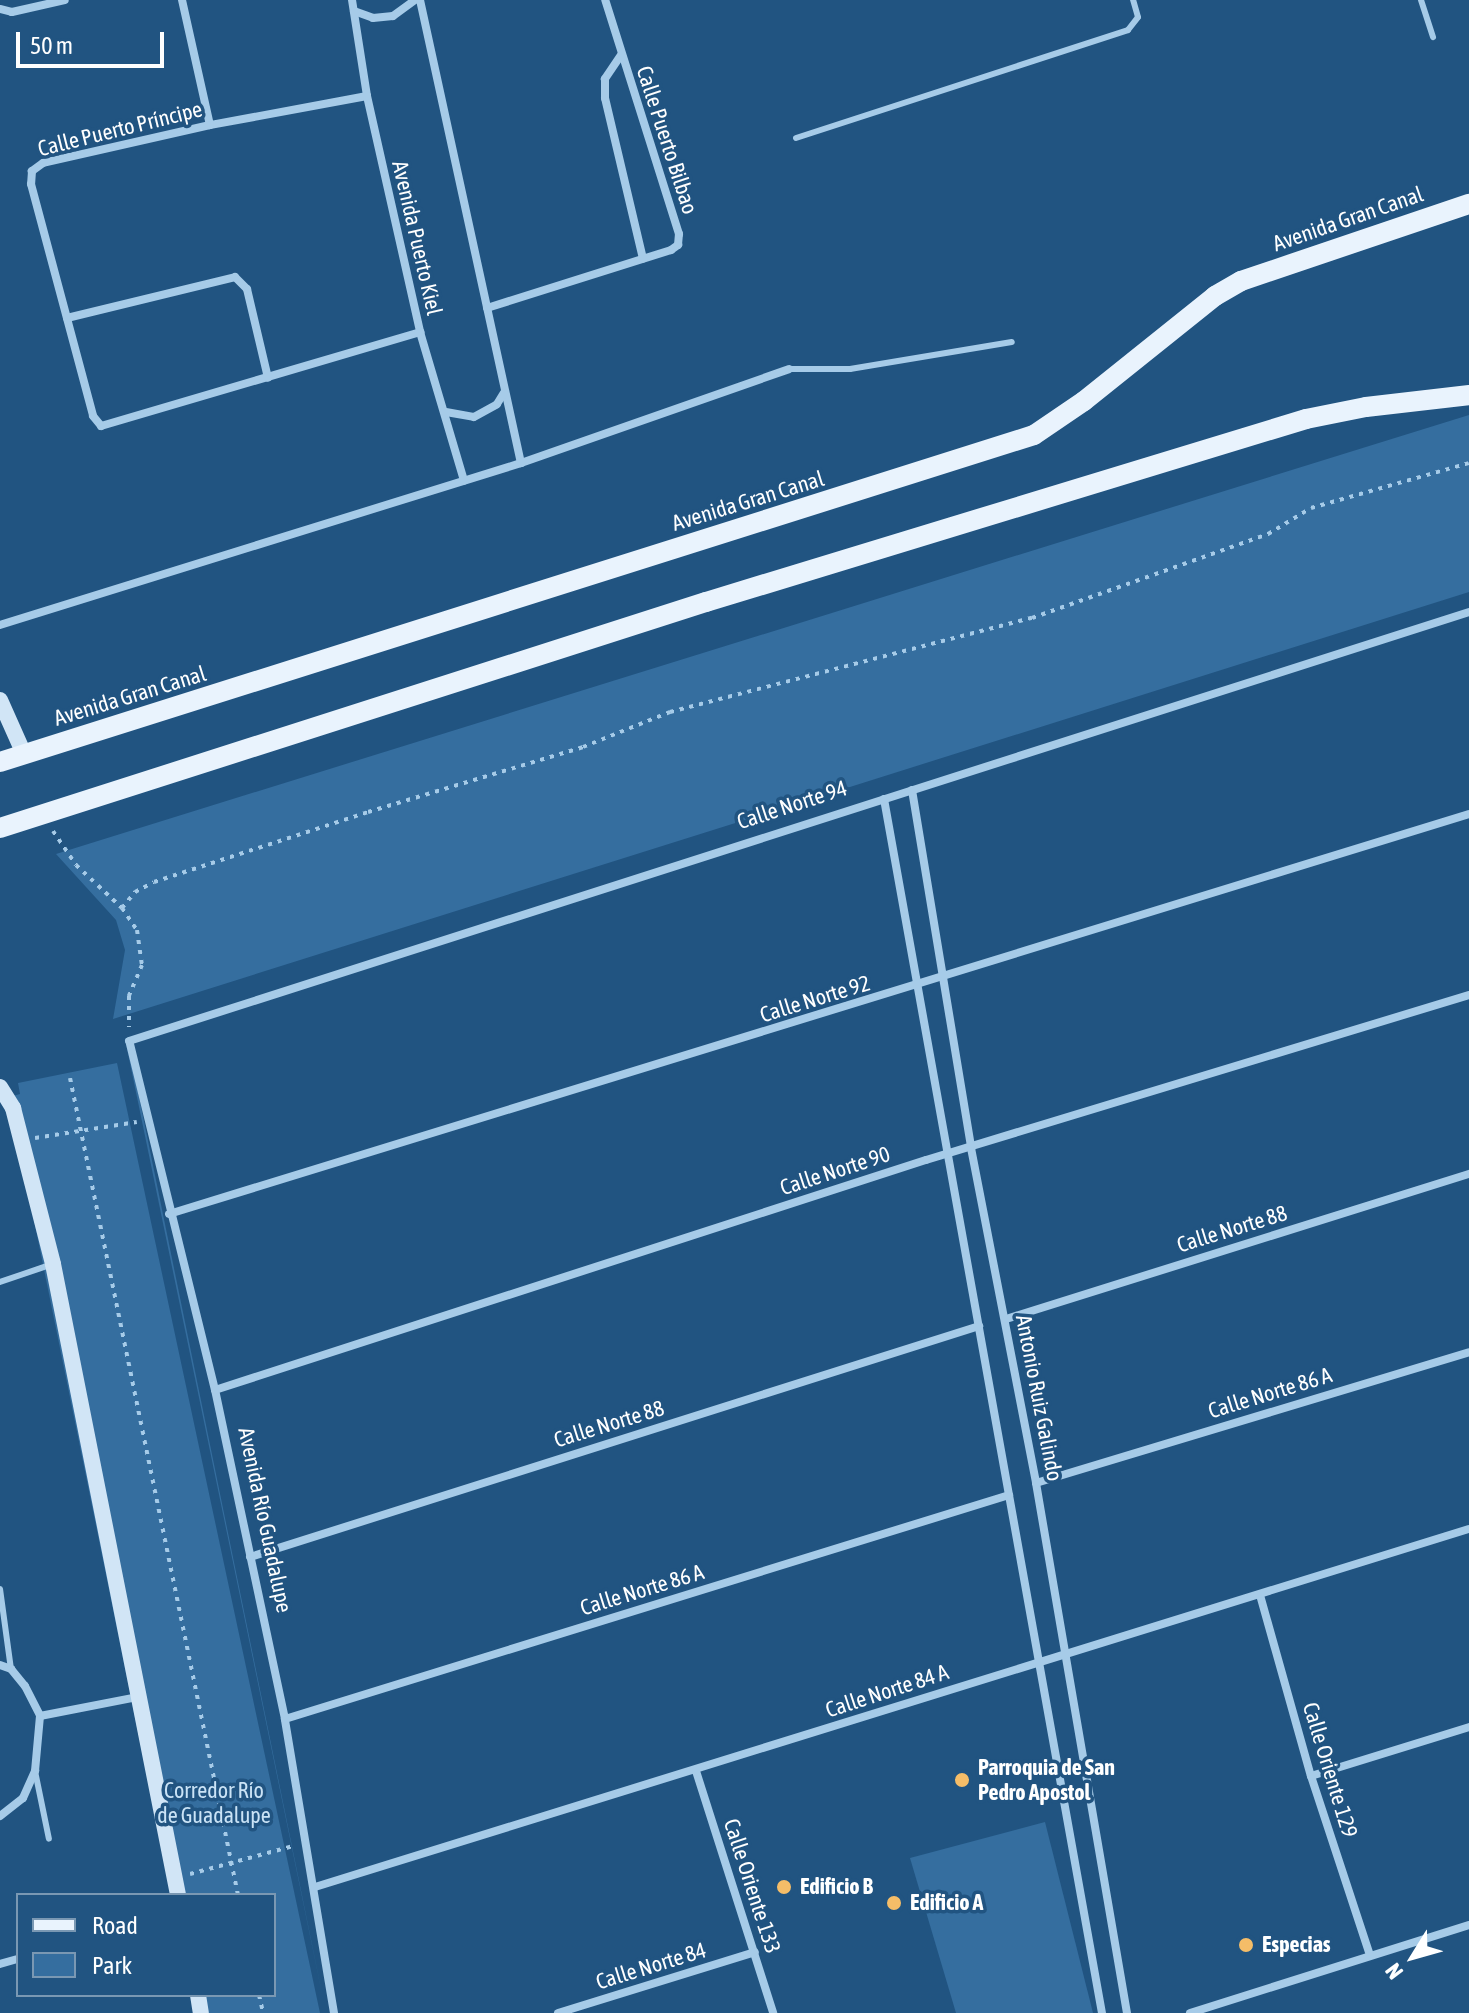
<!DOCTYPE html>
<meta charset="utf-8">
<style>
body{margin:0}
#map{position:relative;width:1469px;height:2013px;overflow:hidden;background:#215481;font-family:"Asap Condensed",sans-serif}
div>[style]{position:absolute}
.green>*{inset:0;background:#356e9f}
.path>*{height:4px;margin-top:-2px;transform-origin:0;background:repeating-linear-gradient(90deg,#a6cbe8 0 4px,transparent 0 10px)}
.lane>*{height:6px;margin:-3px;padding:0 3px;transform-origin:3px;border-radius:3px;background:#a6cbe8}
.street>*{height:8px;margin:-4px;padding:0 4px;transform-origin:4px;border-radius:4px;background:#a6cbe8}
.secondary>*{height:16px;margin:-8px;padding:0 8px;transform-origin:8px;border-radius:8px;background:#d1e5f6}
.primary>*{height:20px;margin:-10px;padding:0 10px;transform-origin:10px;border-radius:10px;background:#e9f3fd}
.dots>*{width:22px;height:22px;translate:-50% -50%;box-sizing:border-box;border:4px solid #215481;border-radius:50%}
span{translate:-50% -50%;white-space:nowrap;text-align:center;line-height:1.15;-webkit-text-stroke:7px #215481;paint-order:stroke}
.street-label{font-size:22px;color:#fff}
.poi-label{font-size:22px;color:#fff;font-weight:700}
.left{translate:0 -50%;text-align:left}
.park-label{font-size:22px;color:#cae3f6}
.legend{position:absolute;left:16px;top:1893px;width:260px;height:104px;box-sizing:border-box;background:#215481;border:2px solid #7a98b3;margin:0;padding:10px 14px;list-style:none;font-size:24px;color:#fff}
.legend li{display:flex;align-items:center;gap:16px;height:40px}
.legend b{width:40px;border:2px solid #7a98b3}
.north{position:absolute;left:1373px;top:1917px;width:80px;height:80px;-webkit-text-stroke:6px #215481;paint-order:stroke;rotate:233deg;font-size:22px;font-weight:700;line-height:32px;text-align:center;color:#fff}
.north::after{content:'';display:block;margin:auto;width:28px;height:36px;background:#fff;clip-path:polygon(50% 0,100% 100%,50% 72%,0 100%)}
.scale{position:absolute;left:16px;top:32px;width:148px;height:36px;box-sizing:border-box;border:4px solid #fff;border-top:0;padding-left:10px;font-size:24px;line-height:28px;white-space:nowrap;color:#fff;-webkit-text-stroke:6px #215481;paint-order:stroke}
</style>
<div id="map">
<div class="green">
<i style="clip-path:polygon(1469px 415px,1469px 592px,113px 1019px,125px 950px,116px 920px,56px 854px)"></i>
<i style="clip-path:polygon(127px 1038px,326px 2013px,125px 1039px)"></i>
<i style="clip-path:polygon(117px 1063px,320px 2013px,195px 2013px,192px 1995px,274px 1995px,274px 1895px,171px 1895px,9px 1097px,20px 1094px,18px 1083px)"></i>
<i style="clip-path:polygon(1045px 1822px,1093px 2013px,956px 2013px,910px 1858px)"></i>
</div>
<div class="path">
<i style="left:53px;top:831px;width:41px;rotate:55.9deg"></i>
<i style="left:76px;top:865px;width:63px;rotate:43.1deg"></i>
<i style="left:122px;top:908px;width:27px;rotate:56deg"></i>
<i style="left:137px;top:930px;width:35px;rotate:82deg"></i>
<i style="left:142px;top:965px;width:34px;rotate:113deg"></i>
<i style="left:129px;top:996px;width:31px;rotate:90deg"></i>
<i style="left:122px;top:908px;width:21px;rotate:-51deg"></i>
<i style="left:135px;top:892px;width:21px;rotate:-28deg"></i>
<i style="left:154px;top:882px;width:225px;rotate:-18.1deg"></i>
<i style="left:368px;top:812px;width:225px;rotate:-16.8deg"></i>
<i style="left:583px;top:747px;width:94px;rotate:-21.9deg"></i>
<i style="left:670px;top:712px;width:374px;rotate:-14.6deg"></i>
<i style="left:1032px;top:618px;width:251px;rotate:-19.6deg"></i>
<i style="left:1268px;top:534px;width:50px;rotate:-31.2deg"></i>
<i style="left:1311px;top:508px;width:164px;rotate:-15.9deg"></i>
<i style="left:70px;top:1078px;width:834px;rotate:78.38deg"></i>
<i style="left:35px;top:1138px;width:103px;rotate:-8.9deg"></i>
<i style="left:190px;top:1874px;width:107px;rotate:-15.2deg"></i>
<i style="left:259px;top:1995px;width:18px;rotate:77deg"></i>
</div>
<div class="lane">
<i style="left:1421px;top:0;width:39px;rotate:72deg"></i>
<i style="left:796px;top:138px;width:349px;rotate:-18deg"></i>
<i style="left:1128px;top:30px;width:16px;rotate:-52deg"></i>
<i style="left:1138px;top:17px;width:18px;rotate:-106deg"></i>
<i style="left:789px;top:369px;width:61px"></i>
<i style="left:850px;top:369px;width:164px;rotate:-9.5deg"></i>
<i style="left:0;top:1282px;width:56px;rotate:-18.8deg"></i>
<i style="left:0;top:1589px;width:81px;rotate:82.2deg"></i>
<i style="left:35px;top:1771px;width:69px;rotate:78.4deg"></i>
</div>
<div class="street">
<i style="left:182px;top:0;width:128px;rotate:77.4deg"></i>
<i style="left:352px;top:0;width:97px;rotate:81.1deg"></i>
<i style="left:367px;top:96px;width:242px;rotate:77.3deg"></i>
<i style="left:420px;top:332px;width:155px;rotate:73.5deg"></i>
<i style="left:420px;top:0;width:474px;rotate:77.7deg"></i>
<i style="left:0;top:9px;width:12px;rotate:14deg"></i>
<i style="left:12px;top:12px;width:54px;rotate:-12.8deg"></i>
<i style="left:354px;top:11px;width:20px;rotate:20deg"></i>
<i style="left:373px;top:18px;width:20px;rotate:-6deg"></i>
<i style="left:393px;top:16px;width:27px;rotate:-36deg"></i>
<i style="left:621px;top:55px;width:29px;rotate:124deg"></i>
<i style="left:605px;top:79px;width:19px;rotate:90deg"></i>
<i style="left:605px;top:98px;width:165px;rotate:76.7deg"></i>
<i style="left:367px;top:96px;width:160px;rotate:169.5deg"></i>
<i style="left:210px;top:125px;width:171px;rotate:167.2deg"></i>
<i style="left:43px;top:163px;width:14px;rotate:144deg"></i>
<i style="left:32px;top:171px;width:13px;rotate:94deg"></i>
<i style="left:31px;top:184px;width:240px;rotate:75deg"></i>
<i style="left:93px;top:416px;width:13px;rotate:51deg"></i>
<i style="left:101px;top:426px;width:333px;rotate:-16.4deg"></i>
<i style="left:487px;top:308px;width:193px;rotate:-17.5deg"></i>
<i style="left:671px;top:250px;width:9px;rotate:-36deg"></i>
<i style="left:678px;top:245px;width:11px;rotate:-85deg"></i>
<i style="left:679px;top:234px;width:245px;rotate:-107.5deg"></i>
<i style="left:67px;top:318px;width:173px;rotate:-13.7deg"></i>
<i style="left:235px;top:277px;width:17px;rotate:45deg"></i>
<i style="left:247px;top:289px;width:91px;rotate:76.7deg"></i>
<i style="left:446px;top:412px;width:28px;rotate:10deg"></i>
<i style="left:474px;top:417px;width:26px;rotate:-29deg"></i>
<i style="left:497px;top:404px;width:13px;rotate:-58deg"></i>
<i style="left:0;top:625px;width:546px;rotate:-17.27deg"></i>
<i style="left:521px;top:463px;width:284px;rotate:-19.3deg"></i>
<i style="left:912px;top:790px;width:363px;rotate:80.6deg"></i>
<i style="left:971px;top:1148px;width:341px;rotate:79deg"></i>
<i style="left:1036px;top:1483px;width:538px;rotate:80.26deg"></i>
<i style="left:884px;top:799px;width:1233px;rotate:79.82deg"></i>
<i style="left:169px;top:1214px;width:1360px;rotate:-17.1deg"></i>
<i style="left:1006px;top:1319px;width:485px;rotate:-17.4deg"></i>
<i style="left:215px;top:1390px;width:747px;rotate:-17.93deg"></i>
<i style="left:926px;top:1160px;width:568px;rotate:-16.9deg"></i>
<i style="left:1036px;top:1483px;width:452px;rotate:-16.8deg"></i>
<i style="left:250px;top:1557px;width:765px;rotate:-17.58deg"></i>
<i style="left:1260px;top:1595px;width:188px;rotate:74.3deg"></i>
<i style="left:1311px;top:1776px;width:188px;rotate:71.8deg"></i>
<i style="left:0;top:1665px;width:12px;rotate:20deg"></i>
<i style="left:11px;top:1669px;width:22px;rotate:51deg"></i>
<i style="left:25px;top:1686px;width:34px;rotate:63deg"></i>
<i style="left:40px;top:1716px;width:100px;rotate:-11deg"></i>
<i style="left:285px;top:1719px;width:758px;rotate:-17.19deg"></i>
<i style="left:696px;top:1771px;width:254px;rotate:72.3deg"></i>
<i style="left:1311px;top:1776px;width:165px;rotate:-17.2deg"></i>
<i style="left:0;top:1816px;width:29px;rotate:-38deg"></i>
<i style="left:23px;top:1798px;width:30px;rotate:-66deg"></i>
<i style="left:35px;top:1771px;width:55px;rotate:-84.8deg"></i>
<i style="left:315px;top:1887px;width:1208px;rotate:-17.24deg"></i>
<i style="left:0;top:1964px;width:19px;rotate:-16deg"></i>
<i style="left:334px;top:2013px;width:298px;rotate:-99.5deg"></i>
<i style="left:285px;top:1719px;width:336px;rotate:-102deg"></i>
<i style="left:215px;top:1390px;width:359px;rotate:-103.8deg"></i>
<i style="left:129px;top:1041px;width:1407px;rotate:-17.75deg"></i>
<i style="left:558px;top:2013px;width:206px;rotate:-17.2deg"></i>
<i style="left:1190px;top:2013px;width:293px;rotate:-17.5deg"></i>
</div>
<div class="secondary">
<i style="left:0;top:700px;width:59px;rotate:66deg"></i>
<i style="left:0;top:1087px;width:25px;rotate:58deg"></i>
<i style="left:13px;top:1108px;width:161px;rotate:75.6deg"></i>
<i style="left:53px;top:1264px;width:643px;rotate:78.79deg"></i>
<i style="left:198px;top:1995px;width:18px;rotate:81deg"></i>
</div>
<div class="primary">
<i style="left:0;top:762px;width:1084px;rotate:-17.55deg"></i>
<i style="left:1034px;top:435px;width:60px;rotate:-34.2deg"></i>
<i style="left:1084px;top:401px;width:168px;rotate:-38.7deg"></i>
<i style="left:1215px;top:296px;width:30px;rotate:-30deg"></i>
<i style="left:1241px;top:281px;width:241px;rotate:-18.7deg"></i>
<i style="left:0;top:828px;width:741px;rotate:-17.75deg"></i>
<i style="left:706px;top:602px;width:627px;rotate:-16.96deg"></i>
<i style="left:1306px;top:419px;width:61px;rotate:-11.3deg"></i>
<i style="left:1366px;top:407px;width:104px;rotate:-6.6deg"></i>
</div>
<div class="dots">
<i style="left:962px;top:1780px;background:#f5bd68"></i>
<i style="left:784px;top:1887px;background:#f5bd68"></i>
<i style="left:894px;top:1903px;background:#f5bd68"></i>
<i style="left:1246px;top:1945px;background:#f5bd68"></i>
</div>
<div class="street-label">
<span style="left:120px;top:129px;rotate:-14deg">Calle Puerto Príncipe</span>
<span style="left:667px;top:140px;rotate:72deg">Calle Puerto Bilbao</span>
<span style="left:1348px;top:219px;rotate:-19deg">Avenida Gran Canal</span>
<span style="left:417px;top:238px;rotate:77deg">Avenida Puerto Kiel</span>
<span style="left:748px;top:501px;rotate:-17deg">Avenida Gran Canal</span>
<span style="left:130px;top:696px;rotate:-17deg">Avenida Gran Canal</span>
<span style="left:792px;top:805px;rotate:-18deg">Calle Norte 94</span>
<span style="left:815px;top:999px;rotate:-17deg">Calle Norte 92</span>
<span style="left:835px;top:1171px;rotate:-18deg">Calle Norte 90</span>
<span style="left:1232px;top:1229px;rotate:-17deg">Calle Norte 88</span>
<span style="left:1270px;top:1393px;rotate:-17deg">Calle Norte 86 A</span>
<span style="left:1039px;top:1398px;rotate:79deg">Antonio Ruiz Galindo</span>
<span style="left:609px;top:1424px;rotate:-17deg">Calle Norte 88</span>
<span style="left:265px;top:1520px;rotate:78deg">Avenida Río Guadalupe</span>
<span style="left:642px;top:1590px;rotate:-17deg">Calle Norte 86 A</span>
<span style="left:887px;top:1691px;rotate:-18deg">Calle Norte 84 A</span>
<span style="left:1330px;top:1770px;rotate:73deg">Calle Oriente 129</span>
<span style="left:752px;top:1886px;rotate:72deg">Calle Oriente 133</span>
<span style="left:651px;top:1966px;rotate:-17deg">Calle Norte 84</span>
</div>
<div class="poi-label">
<span class="left" style="left:978px;top:1780px">Parroquia de San<br>Pedro Apostol</span>
<span class="left" style="left:800px;top:1887px">Edificio B</span>
<span class="left" style="left:910px;top:1903px">Edificio A</span>
<span class="left" style="left:1262px;top:1945px">Especias</span>
</div>
<div class="park-label">
<span style="left:214px;top:1803px">Corredor Río<br>de Guadalupe</span>
</div>
<ul class="legend">
<li><b style="height:10px;background:#e9f3fd"></b>Road</li>
<li><b style="height:22px;background:#356e9f"></b>Park</li>
</ul>
<div class="north">N</div>
<div class="scale">50 m</div>
</div>
